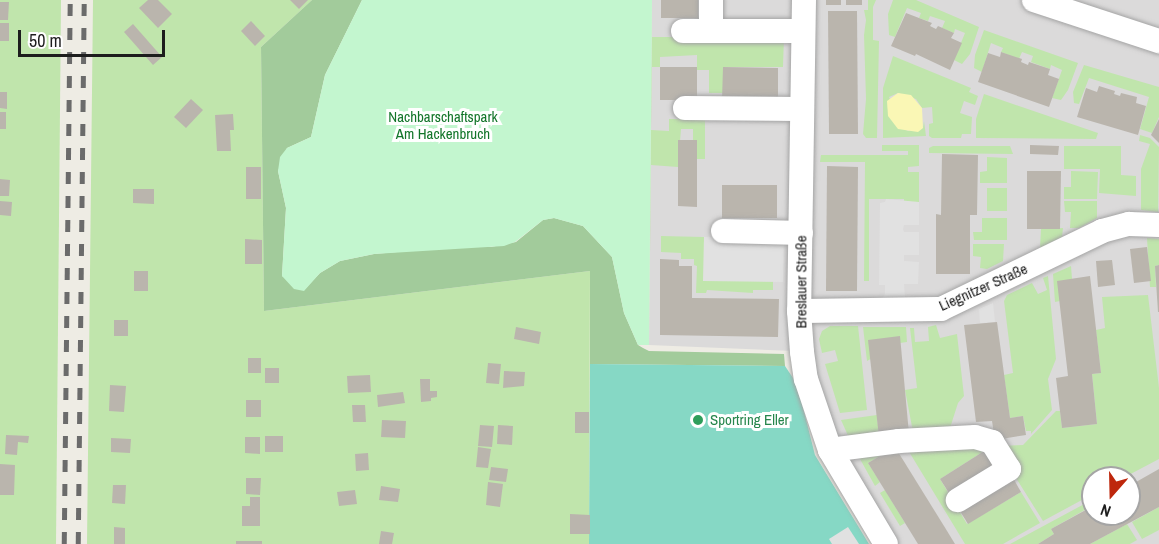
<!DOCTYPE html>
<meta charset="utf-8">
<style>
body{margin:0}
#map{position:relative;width:1159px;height:544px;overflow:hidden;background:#eeece4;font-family:"Archivo Narrow",sans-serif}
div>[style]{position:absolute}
.residential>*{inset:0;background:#dbdada}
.grass>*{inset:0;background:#c0e5ac}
.forest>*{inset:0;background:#a2cb9b}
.sand>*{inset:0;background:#faf7b5}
.park>*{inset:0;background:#c3f6cf}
.pitch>*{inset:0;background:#86d8c5}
.parking>*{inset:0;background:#e1e1e1}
.building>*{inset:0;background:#bab5ad}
.roads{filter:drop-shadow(0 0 2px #a4a4a4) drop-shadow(0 0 2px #a4a4a4)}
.minor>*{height:24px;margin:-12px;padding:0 12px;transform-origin:12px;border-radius:12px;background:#fff}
.rail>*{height:4.5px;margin-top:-2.25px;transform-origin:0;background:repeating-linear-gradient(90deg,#6b6b6b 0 12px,transparent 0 24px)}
.dots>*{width:16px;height:16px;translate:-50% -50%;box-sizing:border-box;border:3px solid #fff;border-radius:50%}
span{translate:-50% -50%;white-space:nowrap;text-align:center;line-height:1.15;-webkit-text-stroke:6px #fff;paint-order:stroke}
.park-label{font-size:15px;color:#127529}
.street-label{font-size:15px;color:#1d1d1d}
.leisure-label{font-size:15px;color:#27864d}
.left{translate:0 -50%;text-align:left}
.north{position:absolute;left:1081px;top:466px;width:60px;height:60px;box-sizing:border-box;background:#fff;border:2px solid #a5a5a5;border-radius:50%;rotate:200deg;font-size:16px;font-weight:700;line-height:24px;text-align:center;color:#1d1d1d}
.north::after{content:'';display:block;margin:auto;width:21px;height:27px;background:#be270c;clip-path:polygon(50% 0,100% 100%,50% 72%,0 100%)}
.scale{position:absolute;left:18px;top:30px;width:147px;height:27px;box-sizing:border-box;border:3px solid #1d1d1d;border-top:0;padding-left:8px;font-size:18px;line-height:21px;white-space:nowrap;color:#1d1d1d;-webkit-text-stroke:4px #fff;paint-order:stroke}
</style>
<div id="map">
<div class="residential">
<i style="clip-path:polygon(evenodd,652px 0,1159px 0,1159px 544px,888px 544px,795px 351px,649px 345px,652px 0,1093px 478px,1129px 478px,1129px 514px,1093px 514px,1093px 478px)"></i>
</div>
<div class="grass">
<i style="clip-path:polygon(0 0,61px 0,56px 544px,0 544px)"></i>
<i style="clip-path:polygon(93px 0,312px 0,261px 47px,264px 311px,590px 271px,589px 544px,87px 544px)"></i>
<i style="clip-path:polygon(652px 0,652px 37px,784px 37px,783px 67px,723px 67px,723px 93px,709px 93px,709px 70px,697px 70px,697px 55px,660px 57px,660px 67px,652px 67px,651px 130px,669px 131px,669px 119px,705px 119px,705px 159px,697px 159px,697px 141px,693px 140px,693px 129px,681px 129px,678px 167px,651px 165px,649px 345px)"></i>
<i style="clip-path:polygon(868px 0,876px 0,873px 7px,873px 40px,879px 41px,877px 138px,866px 138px,863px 134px,866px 99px,864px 35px,866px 20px,864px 10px,868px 10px)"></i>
<i style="clip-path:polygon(893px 0,916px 0,979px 27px,970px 54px,962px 64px,954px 60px,965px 33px,955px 29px,954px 33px,942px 28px,945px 21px,930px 16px,928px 21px,919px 18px,921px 13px,907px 8px,895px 37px,889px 35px,888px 14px)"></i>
<i style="clip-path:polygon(984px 30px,1078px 63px,1068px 90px,1061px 100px,1052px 98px,1062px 70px,1051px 65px,1050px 69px,1031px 62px,1033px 56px,1022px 52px,1019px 59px,1001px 52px,1003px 48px,991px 43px,982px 72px,974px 68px,975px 55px)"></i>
<i style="clip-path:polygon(893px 56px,971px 88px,969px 92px,978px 96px,975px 105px,964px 101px,960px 113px,972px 117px,971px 134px,962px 134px,961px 138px,932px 138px,929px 136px,929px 124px,933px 123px,932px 107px,922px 108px,916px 99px,898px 93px,889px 97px,904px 129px,908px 131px,923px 128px,924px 121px,926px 136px,883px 138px,883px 88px)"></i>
<i style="clip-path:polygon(1084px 65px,1159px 87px,1159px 117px,1152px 133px,1140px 129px,1149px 97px,1089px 78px,1079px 104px,1074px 103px,1073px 92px)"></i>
<i style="clip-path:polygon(984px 94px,1098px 133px,1096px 139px,976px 138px,976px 119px)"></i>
<i style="clip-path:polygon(1140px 135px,1150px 138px,1159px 147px,1158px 212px,1141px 210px,1141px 169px,1150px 144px,1139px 141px)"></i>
<i style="clip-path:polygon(882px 145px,919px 145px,919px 166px,908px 167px,908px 172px,919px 172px,919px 202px,904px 202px,904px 199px,869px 199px,869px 281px,864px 281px,865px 162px,820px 162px,821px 155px,908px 155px,908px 151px,882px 151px)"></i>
<i style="clip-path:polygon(933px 146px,1010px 146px,1013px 154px,929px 153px,929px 148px)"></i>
<i style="clip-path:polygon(1064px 146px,1121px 146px,1121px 175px,1136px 176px,1136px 196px,1099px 193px,1100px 169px,1064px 169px)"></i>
<i style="clip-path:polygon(987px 157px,1007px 158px,1007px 183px,980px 183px,980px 172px,987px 171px)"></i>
<i style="clip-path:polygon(1071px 171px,1098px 172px,1097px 199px,1064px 199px,1064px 187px,1071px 187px)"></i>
<i style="clip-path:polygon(987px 188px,1007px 188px,1007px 211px,987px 211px)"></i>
<i style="clip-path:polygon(1064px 201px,1097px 201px,1097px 218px,1079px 228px,1070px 228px,1071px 212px,1065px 212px)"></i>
<i style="clip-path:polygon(982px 218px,1007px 218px,1007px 240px,974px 240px,973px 232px,982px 232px)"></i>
<i style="clip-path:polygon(1063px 228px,1062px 237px,1040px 248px,1041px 229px)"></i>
<i style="clip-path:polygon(661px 236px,704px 237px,704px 281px,773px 281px,773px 290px,753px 290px,753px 293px,707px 290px,706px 293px,696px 293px,697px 266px,694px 265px,694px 259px,681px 259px,681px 253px,661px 252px)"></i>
<i style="clip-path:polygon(1147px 238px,1159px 239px,1159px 265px,1155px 266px,1156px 287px,1150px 287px)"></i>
<i style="clip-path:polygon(1004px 244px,1003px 261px,987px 269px,980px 268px,981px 257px,973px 256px,973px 244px)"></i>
<i style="clip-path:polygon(1071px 266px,1072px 279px,1060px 301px,1055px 302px,1053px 274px)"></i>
<i style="clip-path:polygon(1048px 276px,1056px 359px,1048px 379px,1052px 410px,1031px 434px,1031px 431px,1026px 431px,1023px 416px,1010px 418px,1004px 375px,1013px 373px,1004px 301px,1007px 295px,1032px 283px,1038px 294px,1047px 290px,1043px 278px)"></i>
<i style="clip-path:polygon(1148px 295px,1159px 388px,1159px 459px,1123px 478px,1093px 478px,1093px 494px,1043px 521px,996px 446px,1023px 445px,1056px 411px,1060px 411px,1062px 428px,1097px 424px,1092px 374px,1101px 373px,1096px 330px,1105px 328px,1102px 297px)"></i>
<i style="clip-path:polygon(936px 325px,940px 338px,957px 334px,964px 396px,958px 403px,950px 428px,913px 432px,905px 390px,917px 388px,910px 328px,914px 328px,915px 342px,929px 341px,928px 327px)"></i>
<i style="clip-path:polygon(830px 326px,858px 326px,867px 410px,840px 413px,825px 364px,838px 361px,835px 350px,822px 353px,819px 339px,822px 331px)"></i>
<i style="clip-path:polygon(863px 327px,906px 327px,907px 342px,900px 343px,867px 361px)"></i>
<i style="clip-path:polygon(877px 415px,879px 437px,850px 440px,841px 420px)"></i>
<i style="clip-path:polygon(992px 446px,940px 479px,967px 524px,1021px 492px,1040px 523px,1003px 544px,965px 544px,908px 450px)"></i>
<i style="clip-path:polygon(895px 447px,868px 463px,880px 482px,875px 486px,855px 450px)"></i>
<i style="clip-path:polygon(885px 490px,905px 523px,900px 526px,880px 493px)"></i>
<i style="clip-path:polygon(1088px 502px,1090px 507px,1051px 529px,1054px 534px,1038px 544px,1010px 544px)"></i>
<i style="clip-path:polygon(1159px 507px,1159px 530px,1142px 539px,1132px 522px)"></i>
<i style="clip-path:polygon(1127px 524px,1137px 540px,1130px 544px,1090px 544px)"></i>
</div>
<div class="forest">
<i style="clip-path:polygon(312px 0,362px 0,325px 75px,311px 137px,287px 148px,278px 171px,286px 208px,282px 276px,304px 290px,320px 273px,340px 261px,374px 254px,479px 245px,491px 247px,516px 242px,543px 220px,554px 218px,583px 226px,612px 257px,624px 313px,638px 345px,643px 348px,649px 351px,784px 354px,785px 366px,590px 364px,590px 271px,264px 311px,261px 47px)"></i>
</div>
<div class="sand">
<i style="clip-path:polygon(898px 93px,911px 95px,922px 108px,923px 128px,918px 132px,898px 129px,888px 116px,887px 101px)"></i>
</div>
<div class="park">
<i style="clip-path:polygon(362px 0,652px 0,649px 345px,638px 345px,624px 313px,612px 257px,583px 226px,554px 218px,543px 220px,515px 242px,504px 246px,374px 254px,340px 261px,320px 273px,304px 291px,294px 289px,282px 276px,286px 208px,278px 171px,280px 157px,287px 148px,311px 137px,325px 75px)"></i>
</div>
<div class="pitch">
<i style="clip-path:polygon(590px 364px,785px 366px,797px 384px,815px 455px,869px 544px,589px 544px)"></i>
</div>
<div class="parking">
<i style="clip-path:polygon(886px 199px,919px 202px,919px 225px,904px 225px,903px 229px,904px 232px,919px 232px,919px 255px,904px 255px,904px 261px,919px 262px,918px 284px,904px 284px,905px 297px,881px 299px,885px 294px,885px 285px,879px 285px,880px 203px,885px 202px)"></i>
<i style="clip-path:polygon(704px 237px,784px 237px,783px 282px,703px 281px)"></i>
<i style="clip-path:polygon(993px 303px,995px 322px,980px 323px,979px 309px)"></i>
<i style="clip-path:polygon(848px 527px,859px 544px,832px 544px,829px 539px)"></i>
</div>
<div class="building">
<i style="clip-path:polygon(148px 0,158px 0,172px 14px,158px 28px,139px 8px)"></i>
<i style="clip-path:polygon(290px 0,308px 0,299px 9px)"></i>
<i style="clip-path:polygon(661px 0,698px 0,698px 18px,661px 18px)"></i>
<i style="clip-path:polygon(826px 0,841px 0,841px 5px,826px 5px)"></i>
<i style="clip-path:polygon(846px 0,862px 0,862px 5px,846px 5px)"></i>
<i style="clip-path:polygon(0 2px,9px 2px,8px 20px,0 20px)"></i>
<i style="clip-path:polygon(828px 11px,857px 11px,858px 134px,829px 134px)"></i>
<i style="clip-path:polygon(906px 13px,932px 23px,930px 26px,936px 29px,938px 26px,954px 33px,951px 38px,962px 43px,950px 70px,916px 54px,915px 56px,891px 46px)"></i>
<i style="clip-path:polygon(251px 21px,265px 36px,255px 46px,241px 31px)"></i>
<i style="clip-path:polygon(0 23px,9px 23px,9px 41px,0 41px)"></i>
<i style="clip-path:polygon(133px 24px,162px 57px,153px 65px,124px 32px)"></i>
<i style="clip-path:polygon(1001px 52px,1022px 59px,1021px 62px,1028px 65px,1029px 62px,1050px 69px,1048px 75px,1059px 79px,1049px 107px,978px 82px,988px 53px,1000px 57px)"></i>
<i style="clip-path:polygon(660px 67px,697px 67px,697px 100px,660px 100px)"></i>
<i style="clip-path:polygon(723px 67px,778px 68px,778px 101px,722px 100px)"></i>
<i style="clip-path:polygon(1099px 86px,1115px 91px,1114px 94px,1120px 96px,1121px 93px,1137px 97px,1136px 103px,1146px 106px,1138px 135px,1077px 117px,1086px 88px,1097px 92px)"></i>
<i style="clip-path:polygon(0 92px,7px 92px,7px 109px,0 108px)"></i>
<i style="clip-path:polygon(191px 99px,203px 110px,186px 128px,174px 117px)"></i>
<i style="clip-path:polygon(0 112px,6px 112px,6px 129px,0 129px)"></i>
<i style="clip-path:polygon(233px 114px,234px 130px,230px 130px,231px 151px,217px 151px,215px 115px)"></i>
<i style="clip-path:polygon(1159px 119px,1159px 143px,1151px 135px)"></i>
<i style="clip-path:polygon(678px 140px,697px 140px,697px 207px,678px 206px)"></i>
<i style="clip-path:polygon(1030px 145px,1059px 146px,1058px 155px,1030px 154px)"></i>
<i style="clip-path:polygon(942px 154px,978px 155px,977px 215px,970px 215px,970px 274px,936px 274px,936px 214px,941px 215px)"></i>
<i style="clip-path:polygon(827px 166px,858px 167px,857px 291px,826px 291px)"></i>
<i style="clip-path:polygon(246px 167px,261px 167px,261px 199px,246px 199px)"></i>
<i style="clip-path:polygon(1027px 171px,1061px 171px,1060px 229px,1027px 229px)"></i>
<i style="clip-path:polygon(0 179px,10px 180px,9px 196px,0 196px)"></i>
<i style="clip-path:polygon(722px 185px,777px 185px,777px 218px,722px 218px)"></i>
<i style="clip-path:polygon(133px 189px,154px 189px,154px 204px,133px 203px)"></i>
<i style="clip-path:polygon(0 201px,12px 202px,11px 216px,0 215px)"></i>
<i style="clip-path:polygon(245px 239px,262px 240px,262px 264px,245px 264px)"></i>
<i style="clip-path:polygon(1147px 247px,1151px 281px,1134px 283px,1130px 249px)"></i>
<i style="clip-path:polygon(660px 259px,679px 260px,679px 266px,692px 266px,692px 298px,779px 299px,778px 337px,660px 335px)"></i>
<i style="clip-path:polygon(1112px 260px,1115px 285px,1098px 287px,1096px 261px)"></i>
<i style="clip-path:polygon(1159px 265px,1159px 312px,1158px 312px,1155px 266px)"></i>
<i style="clip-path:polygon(134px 271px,148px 271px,148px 291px,134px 291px)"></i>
<i style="clip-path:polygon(1090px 276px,1101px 373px,1092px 374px,1097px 424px,1062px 428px,1056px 378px,1068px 376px,1057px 281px)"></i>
<i style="clip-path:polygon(114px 320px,128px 320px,128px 336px,114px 336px)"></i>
<i style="clip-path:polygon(997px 322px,1010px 418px,1023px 416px,1026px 435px,995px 440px,992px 421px,976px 422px,964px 325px)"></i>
<i style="clip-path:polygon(516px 327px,541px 332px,539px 344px,514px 339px)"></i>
<i style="clip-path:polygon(900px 336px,909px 434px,879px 437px,868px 340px)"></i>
<i style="clip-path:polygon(248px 358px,261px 358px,261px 373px,248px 373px)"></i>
<i style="clip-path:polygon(488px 363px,501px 364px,499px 384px,486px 383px)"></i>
<i style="clip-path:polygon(265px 368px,279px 368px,279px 383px,265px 383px)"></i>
<i style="clip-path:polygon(504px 371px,525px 372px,524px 386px,503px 388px)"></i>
<i style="clip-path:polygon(370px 375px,371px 392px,348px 393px,347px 376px)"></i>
<i style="clip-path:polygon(420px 379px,430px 379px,430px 391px,437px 391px,437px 397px,431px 398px,431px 401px,421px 402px)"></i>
<i style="clip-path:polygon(110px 385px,126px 386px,124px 412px,109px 411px)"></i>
<i style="clip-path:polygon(403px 392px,405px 403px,378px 407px,377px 395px)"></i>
<i style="clip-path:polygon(246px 400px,261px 400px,261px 417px,246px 417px)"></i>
<i style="clip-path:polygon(352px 405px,365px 405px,366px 422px,353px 422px)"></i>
<i style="clip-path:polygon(575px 412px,589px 412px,589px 433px,575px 433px)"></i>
<i style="clip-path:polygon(382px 420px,406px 421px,405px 438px,381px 437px)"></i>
<i style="clip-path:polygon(480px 425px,494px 426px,492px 447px,478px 446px)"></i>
<i style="clip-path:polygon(498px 425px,513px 426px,512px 445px,497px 444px)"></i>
<i style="clip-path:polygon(6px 435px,29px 436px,28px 443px,18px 442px,17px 455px,5px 454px)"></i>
<i style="clip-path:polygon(265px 436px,283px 436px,283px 452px,265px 452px)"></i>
<i style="clip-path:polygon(245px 437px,260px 437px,260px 454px,245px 453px)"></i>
<i style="clip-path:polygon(111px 438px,131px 439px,130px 453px,111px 452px)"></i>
<i style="clip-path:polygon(992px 446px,1001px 460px,949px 493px,940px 479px)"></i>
<i style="clip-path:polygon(478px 447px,491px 449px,488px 468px,476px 467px)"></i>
<i style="clip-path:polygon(895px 447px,944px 526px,955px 544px,918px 544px,868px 463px)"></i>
<i style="clip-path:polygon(368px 453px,369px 470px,356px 471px,355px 454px)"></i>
<i style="clip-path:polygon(0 464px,15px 465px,14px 495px,0 495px)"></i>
<i style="clip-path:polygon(491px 467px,508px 469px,506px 482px,489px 480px)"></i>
<i style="clip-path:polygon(1159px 469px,1159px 507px,1090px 544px,1038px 544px,1054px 534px,1051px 529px,1093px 506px,1093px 514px,1129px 514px,1129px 486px)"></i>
<i style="clip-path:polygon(246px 478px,261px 478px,260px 495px,246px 494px)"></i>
<i style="clip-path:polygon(1013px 478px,1021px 492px,968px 524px,960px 511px)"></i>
<i style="clip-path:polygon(488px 482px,503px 484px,500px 507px,486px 505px)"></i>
<i style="clip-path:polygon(113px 485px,126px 485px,125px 504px,112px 503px)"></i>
<i style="clip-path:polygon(381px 486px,400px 489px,398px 502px,379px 500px)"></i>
<i style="clip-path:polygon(355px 490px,357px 504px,339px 506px,337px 492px)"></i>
<i style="clip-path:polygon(250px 497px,260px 497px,260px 526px,242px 526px,242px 506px,250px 506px)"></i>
<i style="clip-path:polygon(570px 514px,590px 515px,590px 534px,570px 534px)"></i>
<i style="clip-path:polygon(114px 527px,125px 528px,125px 544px,114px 544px)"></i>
<i style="clip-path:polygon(381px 531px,394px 533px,392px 544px,379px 544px)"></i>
<i style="clip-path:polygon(236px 541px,262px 541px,262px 544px,236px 544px)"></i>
</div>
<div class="roads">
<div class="minor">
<i style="left:804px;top:0;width:311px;rotate:90.9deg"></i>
<i style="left:799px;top:311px;width:41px;rotate:85.8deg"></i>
<i style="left:802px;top:352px;width:27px;rotate:82deg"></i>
<i style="left:806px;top:379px;width:75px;rotate:71.3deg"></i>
<i style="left:830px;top:450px;width:109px;rotate:59.2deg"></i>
<i style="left:1034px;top:0;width:132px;rotate:18.2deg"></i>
<i style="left:683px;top:31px;width:119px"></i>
<i style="left:711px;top:31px;width:31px;rotate:-90deg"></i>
<i style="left:685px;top:108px;width:115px;rotate:0.5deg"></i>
<i style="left:723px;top:231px;width:78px;rotate:1.5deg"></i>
<i style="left:799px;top:311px;width:142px;rotate:-0.8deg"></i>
<i style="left:941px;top:309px;width:179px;rotate:-25.8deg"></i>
<i style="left:1102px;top:231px;width:28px;rotate:-15deg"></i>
<i style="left:1129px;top:224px;width:30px;rotate:2deg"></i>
<i style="left:830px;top:450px;width:70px;rotate:-7.4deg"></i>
<i style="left:899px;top:441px;width:76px;rotate:-3deg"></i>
<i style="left:975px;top:437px;width:18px;rotate:16deg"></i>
<i style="left:992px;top:442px;width:32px;rotate:58deg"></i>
<i style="left:1009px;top:469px;width:60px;rotate:148.7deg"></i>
</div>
</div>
<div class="rail">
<i style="left:64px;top:544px;width:544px;rotate:-89.37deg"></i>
<i style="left:78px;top:544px;width:544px;rotate:-89.37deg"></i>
</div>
<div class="dots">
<i style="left:698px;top:420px;background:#2e9e5b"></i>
</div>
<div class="park-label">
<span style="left:443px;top:125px">Nachbarschaftspark<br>Am Hackenbruch</span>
</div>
<div class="street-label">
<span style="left:801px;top:282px;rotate:-90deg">Breslauer Straße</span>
<span style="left:983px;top:287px;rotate:-24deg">Liegnitzer Straße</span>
</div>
<div class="leisure-label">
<span class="left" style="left:710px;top:420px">Sportring Eller</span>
</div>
<div class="north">N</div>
<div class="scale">50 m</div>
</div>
